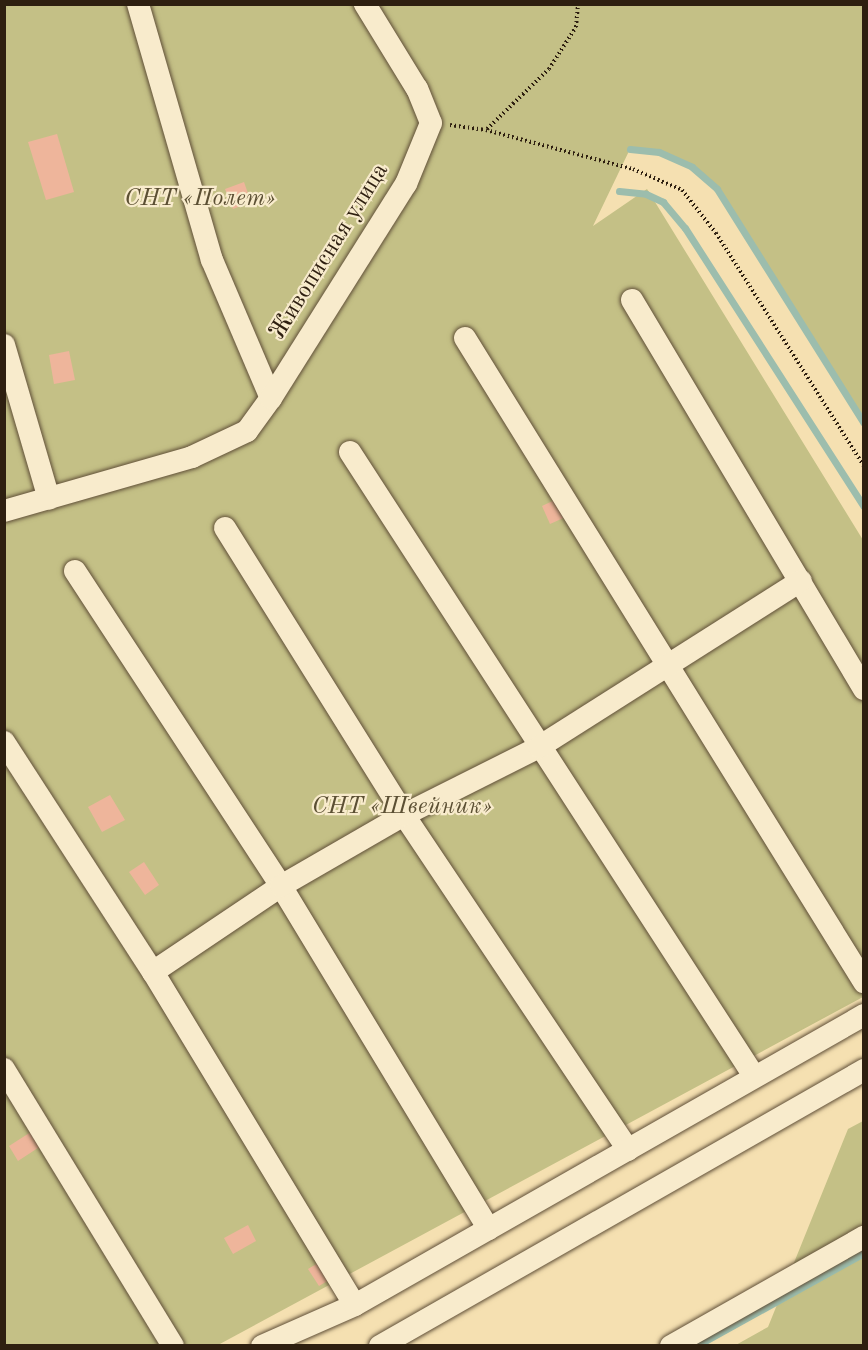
<!DOCTYPE html>
<meta charset="utf-8">
<style>
body{margin:0}
#map{position:relative;width:868px;height:1350px;overflow:hidden;background:#f5e0b1;font-family:"Old Standard TT",serif}
div>[style]{position:absolute}
.green>*{inset:0;background:#c4c086}
.stream>*{height:7px;margin:-3.5px;padding:0 3.5px;transform-origin:3.5px;border-radius:3.5px;background:#9cbdad}
.building>*{inset:0;background:#eeb59b}
.path>*{height:4px;margin-top:-2px;transform-origin:0;background:repeating-linear-gradient(90deg,#2e1f10 0 1.5px,transparent 0 4.5px)}
.roads{filter:drop-shadow(0 0 2px #604f38) drop-shadow(0 0 2px #604f38)}
.minor>*{height:22px;margin:-11px;padding:0 11px;transform-origin:11px;border-radius:11px;background:#f8ebcc}
span{translate:-50% -50%;white-space:nowrap;text-align:center;line-height:1.15;-webkit-text-stroke:4.5px #f8ebcc;paint-order:stroke}
.park-label{font-size:24px;color:#5b4f33;font-style:italic}
.street-label{font-size:24px;color:#2e1f10}
.frame{position:absolute;inset:0;border:6px solid #2e1f10;pointer-events:none}
</style>
<div id="map">
<div class="green">
<i style="clip-path:polygon(5px 5px,863px 5px,863px 423px,717px 189px,692px 167px,659px 152px,630px 149px,593px 226px,647px 189px,863px 540px,863px 997px,218px 1345px,5px 1346px)"></i>
<i style="clip-path:polygon(863px 1121px,863px 1345px,734px 1346px,768px 1327px,848px 1129px)"></i>
</div>
<div class="stream">
<i style="left:630px;top:149px;width:29px;rotate:6deg"></i>
<i style="left:659px;top:152px;width:36px;rotate:24deg"></i>
<i style="left:692px;top:167px;width:33px;rotate:41deg"></i>
<i style="left:717px;top:189px;width:276px;rotate:57.9deg"></i>
<i style="left:619px;top:191px;width:27px;rotate:6deg"></i>
<i style="left:646px;top:194px;width:19px;rotate:25deg"></i>
<i style="left:663px;top:202px;width:34px;rotate:50deg"></i>
<i style="left:685px;top:228px;width:331px;rotate:57.3deg"></i>
<i style="left:696px;top:1346px;width:192px;rotate:-29deg"></i>
</div>
<div class="building">
<i style="clip-path:polygon(57px 134px,74px 192px,46px 200px,28px 142px)"></i>
<i style="clip-path:polygon(244px 182px,251px 202px,233px 209px,225px 189px)"></i>
<i style="clip-path:polygon(69px 351px,75px 380px,54px 384px,49px 355px)"></i>
<i style="clip-path:polygon(559px 498px,568px 516px,550px 524px,542px 506px)"></i>
<i style="clip-path:polygon(110px 795px,125px 820px,102px 832px,88px 807px)"></i>
<i style="clip-path:polygon(144px 862px,159px 885px,145px 895px,129px 872px)"></i>
<i style="clip-path:polygon(34px 1130px,44px 1144px,18px 1161px,9px 1146px)"></i>
<i style="clip-path:polygon(248px 1225px,256px 1241px,233px 1254px,224px 1238px)"></i>
<i style="clip-path:polygon(318px 1263px,329px 1280px,319px 1286px,308px 1269px)"></i>
</div>
<div class="path">
<i style="left:744px;top:4px;width:13px"></i>
<i style="left:450px;top:125px;width:36px;rotate:8deg"></i>
<i style="left:486px;top:130px;width:152px;rotate:14.9deg"></i>
<i style="left:633px;top:169px;width:53px;rotate:23.2deg"></i>
<i style="left:682px;top:190px;width:55px;rotate:51.7deg"></i>
<i style="left:716px;top:233px;width:276px;rotate:57.6deg"></i>
<i style="left:487px;top:129px;width:86px;rotate:-44.1deg"></i>
<i style="left:549px;top:69px;width:50px;rotate:-57.3deg"></i>
<i style="left:576px;top:27px;width:23px;rotate:-85deg"></i>
</div>
<div class="roads">
<div class="minor">
<i style="left:138px;top:4px;width:266px;rotate:73.9deg"></i>
<i style="left:212px;top:260px;width:150px;rotate:66.9deg"></i>
<i style="left:632px;top:300px;width:453px;rotate:59.2deg"></i>
<i style="left:465px;top:338px;width:758px;rotate:58.22deg"></i>
<i style="left:4px;top:345px;width:160px;rotate:73.7deg"></i>
<i style="left:350px;top:452px;width:743px;rotate:57.08deg"></i>
<i style="left:4px;top:511px;width:196px;rotate:-16deg"></i>
<i style="left:192px;top:457px;width:61px;rotate:-25.3deg"></i>
<i style="left:247px;top:431px;width:41px;rotate:-54deg"></i>
<i style="left:271px;top:398px;width:253px;rotate:-57.8deg"></i>
<i style="left:406px;top:184px;width:66px;rotate:-67.7deg"></i>
<i style="left:431px;top:123px;width:37px;rotate:-112deg"></i>
<i style="left:417px;top:89px;width:100px;rotate:-121.5deg"></i>
<i style="left:225px;top:528px;width:338px;rotate:58deg"></i>
<i style="left:404px;top:815px;width:403px;rotate:56.2deg"></i>
<i style="left:75px;top:571px;width:376px;rotate:56.8deg"></i>
<i style="left:281px;top:886px;width:401px;rotate:58.8deg"></i>
<i style="left:4px;top:742px;width:274px;rotate:57.1deg"></i>
<i style="left:153px;top:972px;width:389px;rotate:58.8deg"></i>
<i style="left:153px;top:972px;width:154px;rotate:-33.9deg"></i>
<i style="left:281px;top:886px;width:142px;rotate:-30deg"></i>
<i style="left:404px;top:815px;width:151px;rotate:-26.7deg"></i>
<i style="left:539px;top:747px;width:310px;rotate:-32.4deg"></i>
<i style="left:4px;top:1069px;width:324px;rotate:58.6deg"></i>
<i style="left:262px;top:1346px;width:102px;rotate:-23.8deg"></i>
<i style="left:355px;top:1305px;width:586px;rotate:-29.67deg"></i>
<i style="left:380px;top:1346px;width:557px;rotate:-29.69deg"></i>
<i style="left:671px;top:1346px;width:222px;rotate:-29.5deg"></i>
</div>
</div>
<div class="park-label">
<span style="left:200px;top:200px">СНТ «Полет»</span>
<span style="left:402px;top:808px">СНТ «Швейник»</span>
</div>
<div class="street-label">
<span style="left:330px;top:252px;rotate:-58deg">Живописная улица</span>
</div>
<div class="frame"></div>
</div>
